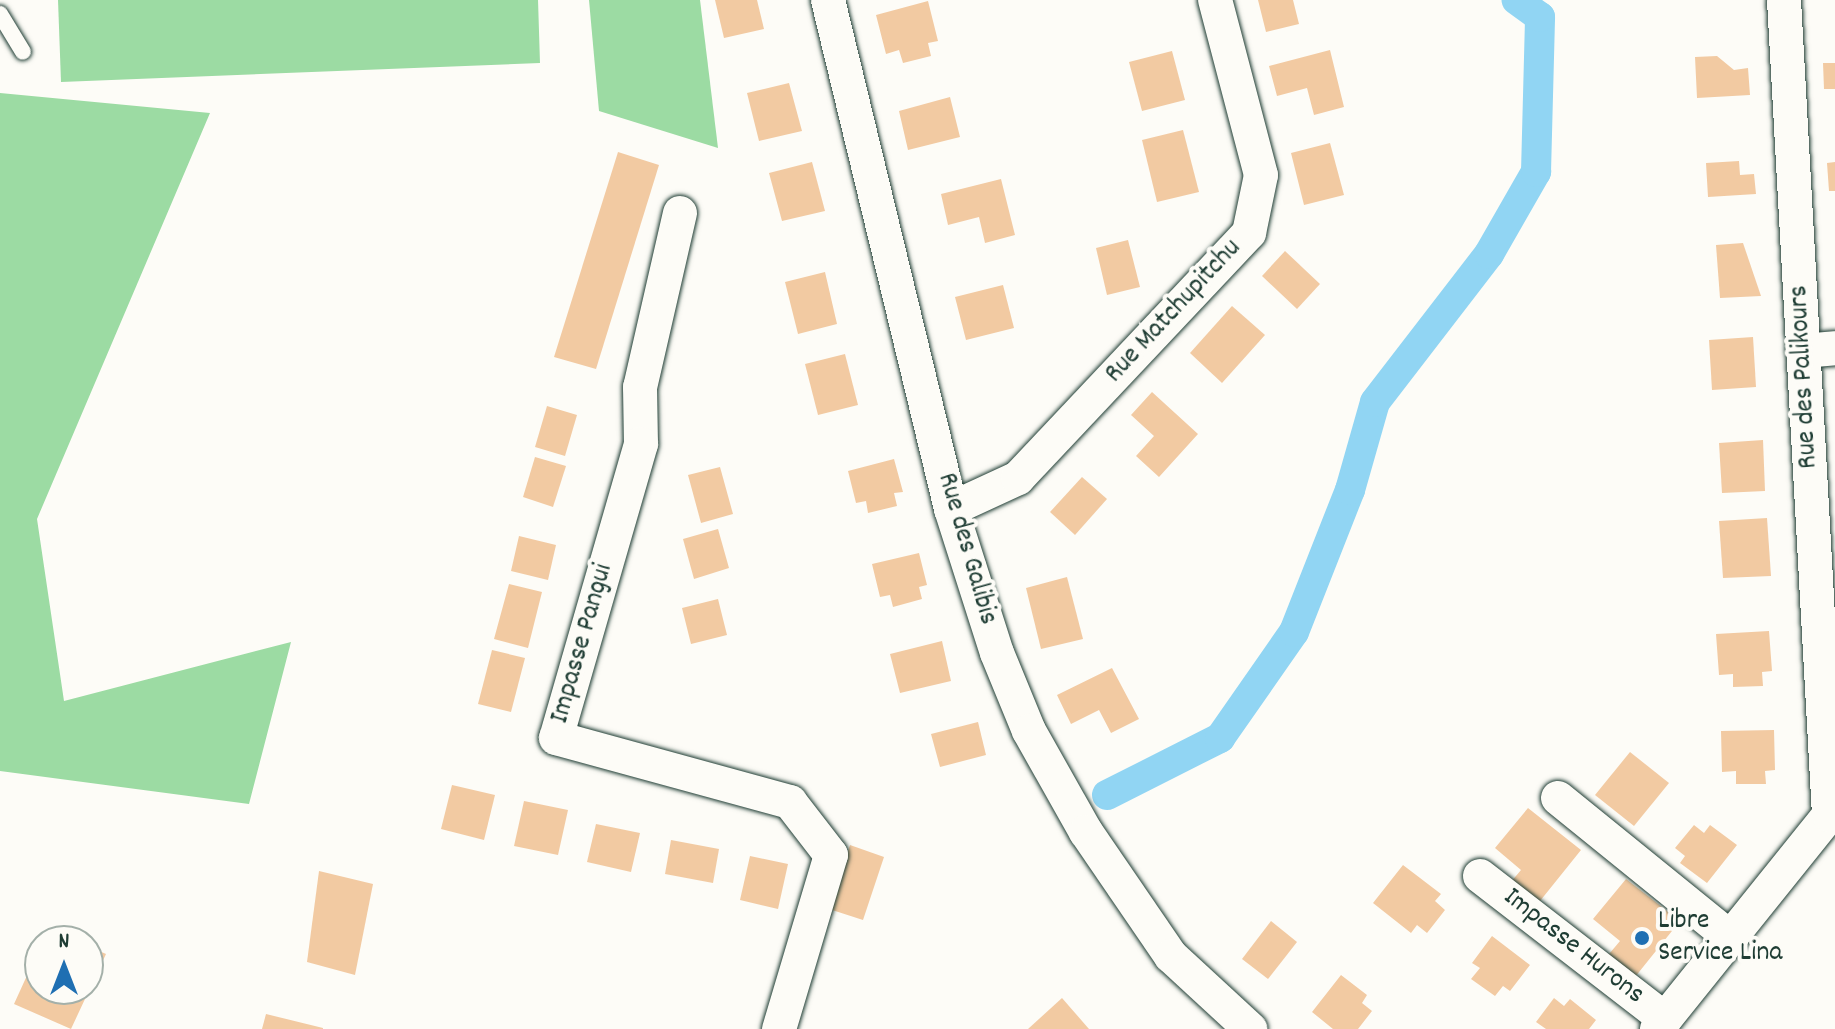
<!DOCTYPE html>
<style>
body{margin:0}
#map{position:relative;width:1835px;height:1029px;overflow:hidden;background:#fdfcf7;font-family:Dekko,sans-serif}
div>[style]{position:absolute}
.green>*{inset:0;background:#9cdba3}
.canal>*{height:30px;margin:-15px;padding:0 15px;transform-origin:15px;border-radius:15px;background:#91d5f3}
.building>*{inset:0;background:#f2caa2}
.roads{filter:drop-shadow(0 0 2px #1f3d34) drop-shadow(0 0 2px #1f3d34)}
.lane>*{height:16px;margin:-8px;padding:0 8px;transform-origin:8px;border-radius:8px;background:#fdfcf7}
.street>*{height:34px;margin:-17px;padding:0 17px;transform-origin:17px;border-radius:17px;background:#fdfcf7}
.dots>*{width:22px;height:22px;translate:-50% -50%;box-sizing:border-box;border:4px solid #fdfcf7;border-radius:50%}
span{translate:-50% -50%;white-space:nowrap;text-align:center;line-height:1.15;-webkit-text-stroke:8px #fdfcf7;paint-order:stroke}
.street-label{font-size:28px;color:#1f3d34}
.poi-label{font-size:28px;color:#1f3d34}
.left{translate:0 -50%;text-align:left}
.north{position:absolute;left:24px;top:925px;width:80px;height:80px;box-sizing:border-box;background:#fdfcf7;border:2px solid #a4b0a9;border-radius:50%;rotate:0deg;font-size:22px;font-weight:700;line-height:32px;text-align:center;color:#1f3d34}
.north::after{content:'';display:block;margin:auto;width:28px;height:36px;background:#1f6fb2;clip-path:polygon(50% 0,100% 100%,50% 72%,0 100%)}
</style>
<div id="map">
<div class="green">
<i style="clip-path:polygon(58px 0,538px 0,540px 63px,61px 82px)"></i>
<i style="clip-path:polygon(589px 0,700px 0,718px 148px,599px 111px)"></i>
<i style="clip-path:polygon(0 93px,210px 113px,37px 519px,64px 701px,291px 642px,249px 804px,0 771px)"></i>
</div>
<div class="canal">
<i style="left:1107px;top:795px;width:127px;rotate:-26.8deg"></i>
<i style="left:1220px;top:738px;width:129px;rotate:-55.1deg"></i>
<i style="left:1294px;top:632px;width:153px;rotate:-68.5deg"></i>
<i style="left:1350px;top:490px;width:91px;rotate:-74.1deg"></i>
<i style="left:1375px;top:402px;width:187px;rotate:-52.4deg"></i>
<i style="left:1489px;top:254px;width:95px;rotate:-60.2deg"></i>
<i style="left:1536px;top:172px;width:155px;rotate:-88.5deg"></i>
<i style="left:1540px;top:17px;width:29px;rotate:-144deg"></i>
</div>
<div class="building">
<i style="clip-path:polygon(715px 0,757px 0,764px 29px,724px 38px)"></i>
<i style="clip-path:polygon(1258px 0,1293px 0,1299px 24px,1266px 32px)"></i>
<i style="clip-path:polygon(928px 1px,938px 41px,928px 43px,931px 56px,903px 63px,899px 50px,886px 54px,876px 15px)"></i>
<i style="clip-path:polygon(1330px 50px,1344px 107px,1314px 115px,1307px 88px,1277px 96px,1269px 66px)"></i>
<i style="clip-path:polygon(1172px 51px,1185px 100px,1142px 111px,1129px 62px)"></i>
<i style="clip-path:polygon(1717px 56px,1734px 70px,1748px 68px,1750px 95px,1697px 98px,1695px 57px)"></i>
<i style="clip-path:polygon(1823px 63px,1835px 63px,1835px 89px,1824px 89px)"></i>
<i style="clip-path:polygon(789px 83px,802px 131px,759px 141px,747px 93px)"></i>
<i style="clip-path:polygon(950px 97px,960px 137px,908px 150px,899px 111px)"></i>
<i style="clip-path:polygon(1183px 130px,1199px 192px,1157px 202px,1142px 140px)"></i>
<i style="clip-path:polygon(1330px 143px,1344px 195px,1304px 205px,1291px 153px)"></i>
<i style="clip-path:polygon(618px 152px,659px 165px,596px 369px,554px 357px)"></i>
<i style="clip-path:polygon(1739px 161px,1740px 175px,1754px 174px,1756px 194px,1708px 197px,1706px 163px)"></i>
<i style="clip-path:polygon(812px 162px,825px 211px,782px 221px,769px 173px)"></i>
<i style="clip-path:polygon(1835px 162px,1835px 191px,1829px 191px,1827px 163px)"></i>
<i style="clip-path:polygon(1001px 179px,1015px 235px,985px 243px,979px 217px,948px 225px,941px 194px)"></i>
<i style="clip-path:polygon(1128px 240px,1140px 287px,1107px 295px,1096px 248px)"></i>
<i style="clip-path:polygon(1743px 243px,1761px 296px,1720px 298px,1716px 245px)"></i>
<i style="clip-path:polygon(1285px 251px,1320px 284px,1297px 309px,1262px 276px)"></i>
<i style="clip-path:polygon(825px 272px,837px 324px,798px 334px,785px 282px)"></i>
<i style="clip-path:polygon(1003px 285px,1014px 328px,966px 340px,955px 297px)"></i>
<i style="clip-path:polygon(1232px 306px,1265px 335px,1222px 383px,1190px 353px)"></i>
<i style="clip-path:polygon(1753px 337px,1756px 387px,1712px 390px,1709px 340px)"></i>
<i style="clip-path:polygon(845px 354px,858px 405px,818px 415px,805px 364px)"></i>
<i style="clip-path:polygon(1152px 392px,1198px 434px,1159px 477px,1136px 456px,1154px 436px,1131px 415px)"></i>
<i style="clip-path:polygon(547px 406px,577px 415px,565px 456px,535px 447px)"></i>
<i style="clip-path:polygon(1763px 440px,1765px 491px,1722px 493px,1719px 443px)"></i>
<i style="clip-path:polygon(535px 457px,566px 466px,553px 507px,523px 497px)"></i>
<i style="clip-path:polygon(894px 459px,903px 492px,894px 493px,897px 506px,868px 513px,866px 501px,856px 503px,848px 471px)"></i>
<i style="clip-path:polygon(720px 467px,733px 514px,701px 523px,688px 475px)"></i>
<i style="clip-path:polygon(1082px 477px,1107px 499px,1075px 535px,1050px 512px)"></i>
<i style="clip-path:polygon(1767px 518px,1771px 576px,1723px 578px,1719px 521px)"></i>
<i style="clip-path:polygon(718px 529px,729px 568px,694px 579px,683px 539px)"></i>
<i style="clip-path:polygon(519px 536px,556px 545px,548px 580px,511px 571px)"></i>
<i style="clip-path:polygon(919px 553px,927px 585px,919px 587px,922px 599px,893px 607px,890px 595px,880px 597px,872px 564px)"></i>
<i style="clip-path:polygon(1067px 577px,1083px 639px,1041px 649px,1026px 588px)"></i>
<i style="clip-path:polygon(509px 584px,542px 592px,528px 648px,494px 639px)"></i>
<i style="clip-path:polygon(718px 599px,727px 635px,691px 644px,682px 608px)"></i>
<i style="clip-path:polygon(1769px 631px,1772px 671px,1762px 672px,1763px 686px,1733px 687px,1733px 674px,1719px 675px,1716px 634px)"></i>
<i style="clip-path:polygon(942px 641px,951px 681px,900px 693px,890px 654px)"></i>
<i style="clip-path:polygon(492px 650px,525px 658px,511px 712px,478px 704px)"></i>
<i style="clip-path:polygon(1112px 668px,1139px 719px,1111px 733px,1099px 710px,1071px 724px,1057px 695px)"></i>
<i style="clip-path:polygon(978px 722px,986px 755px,940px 767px,931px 734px)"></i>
<i style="clip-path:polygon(1774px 730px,1775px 770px,1765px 771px,1766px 784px,1736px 784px,1736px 771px,1722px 772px,1721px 731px)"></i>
<i style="clip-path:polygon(1630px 752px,1669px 783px,1634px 826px,1595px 795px)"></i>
<i style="clip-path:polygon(452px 785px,495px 795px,484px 840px,441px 829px)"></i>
<i style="clip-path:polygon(524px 801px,568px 810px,558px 855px,514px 846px)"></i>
<i style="clip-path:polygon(1528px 808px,1581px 850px,1532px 911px,1505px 889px,1521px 870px,1495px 848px)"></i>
<i style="clip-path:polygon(596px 824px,640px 833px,631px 872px,587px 862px)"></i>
<i style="clip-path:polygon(1694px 825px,1704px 833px,1710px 825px,1737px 845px,1707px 883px,1680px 863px,1685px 856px,1675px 848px)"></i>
<i style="clip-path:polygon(671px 840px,719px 849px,713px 883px,665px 874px)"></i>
<i style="clip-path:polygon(850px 845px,884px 857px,863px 920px,829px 909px)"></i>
<i style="clip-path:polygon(750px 856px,788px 864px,778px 909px,740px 900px)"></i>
<i style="clip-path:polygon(1403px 865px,1441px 894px,1435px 901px,1445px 910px,1427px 933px,1417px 925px,1411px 933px,1373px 903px)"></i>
<i style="clip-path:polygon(319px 871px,373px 884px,355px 975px,307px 962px)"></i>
<i style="clip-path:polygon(1626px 879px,1680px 921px,1631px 982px,1604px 960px,1620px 941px,1593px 919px)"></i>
<i style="clip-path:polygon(1271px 921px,1297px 942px,1268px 979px,1242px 959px)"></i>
<i style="clip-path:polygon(49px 928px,77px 941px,43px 941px)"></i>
<i style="clip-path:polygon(1492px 936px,1530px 965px,1510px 991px,1503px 986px,1495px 996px,1471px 979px,1480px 968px,1472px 963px)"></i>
<i style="clip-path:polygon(88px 946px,106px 954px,71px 1029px,14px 1004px,40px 947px,40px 989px,88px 989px)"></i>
<i style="clip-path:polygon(1341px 975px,1367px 995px,1362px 1003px,1372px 1011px,1358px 1029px,1333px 1029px,1312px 1012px)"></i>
<i style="clip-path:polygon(1062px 998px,1089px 1029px,1028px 1029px)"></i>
<i style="clip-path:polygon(1554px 998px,1564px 1006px,1570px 999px,1596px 1020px,1589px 1029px,1546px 1029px,1536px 1022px)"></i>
<i style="clip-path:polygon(266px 1014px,323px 1028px,323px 1029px,262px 1029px)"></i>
</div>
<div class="roads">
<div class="lane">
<i style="left:0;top:14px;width:44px;rotate:58.8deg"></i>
</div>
<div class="street">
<i style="left:828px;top:0;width:524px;rotate:76.41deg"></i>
<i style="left:951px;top:509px;width:151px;rotate:72.3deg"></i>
<i style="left:997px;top:653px;width:84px;rotate:67.7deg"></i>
<i style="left:1029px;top:731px;width:116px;rotate:60.6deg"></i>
<i style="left:1086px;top:832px;width:150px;rotate:55.6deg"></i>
<i style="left:1171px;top:956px;width:108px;rotate:42.7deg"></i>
<i style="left:680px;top:213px;width:179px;rotate:102.9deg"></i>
<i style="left:640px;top:387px;width:57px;rotate:89deg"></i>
<i style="left:641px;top:444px;width:306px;rotate:106.1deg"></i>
<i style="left:556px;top:738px;width:243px;rotate:15.3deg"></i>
<i style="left:790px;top:802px;width:67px;rotate:52.3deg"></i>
<i style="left:831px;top:855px;width:182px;rotate:106.6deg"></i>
<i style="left:1803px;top:351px;width:32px;rotate:-5deg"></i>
<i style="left:951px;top:509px;width:74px;rotate:-24.8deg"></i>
<i style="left:1018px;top:478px;width:337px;rotate:-46.7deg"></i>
<i style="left:1249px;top:233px;width:59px;rotate:-78.3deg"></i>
<i style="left:1261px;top:175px;width:181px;rotate:-104.7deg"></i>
<i style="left:1558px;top:798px;width:223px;rotate:39deg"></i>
<i style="left:1480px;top:876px;width:234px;rotate:37.7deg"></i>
<i style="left:1657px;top:1029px;width:275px;rotate:-51.2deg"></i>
<i style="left:1829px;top:815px;width:816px;rotate:-93.16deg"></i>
</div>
</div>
<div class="dots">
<i style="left:1642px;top:938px;background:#1f6fb2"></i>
</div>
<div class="street-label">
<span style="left:1174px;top:312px;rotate:-47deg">Rue Matchupitchu</span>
<span style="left:1805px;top:377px;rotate:-93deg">Rue des Palikours</span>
<span style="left:966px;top:549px;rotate:74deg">Rue des Galibis</span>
<span style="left:583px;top:644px;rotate:-74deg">Impasse Pangui</span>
<span style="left:1573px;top:947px;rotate:38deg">Impasse Hurons</span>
</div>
<div class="poi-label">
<span class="left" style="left:1658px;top:938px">Libre<br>Service Lina</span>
</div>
<div class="north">N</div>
</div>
